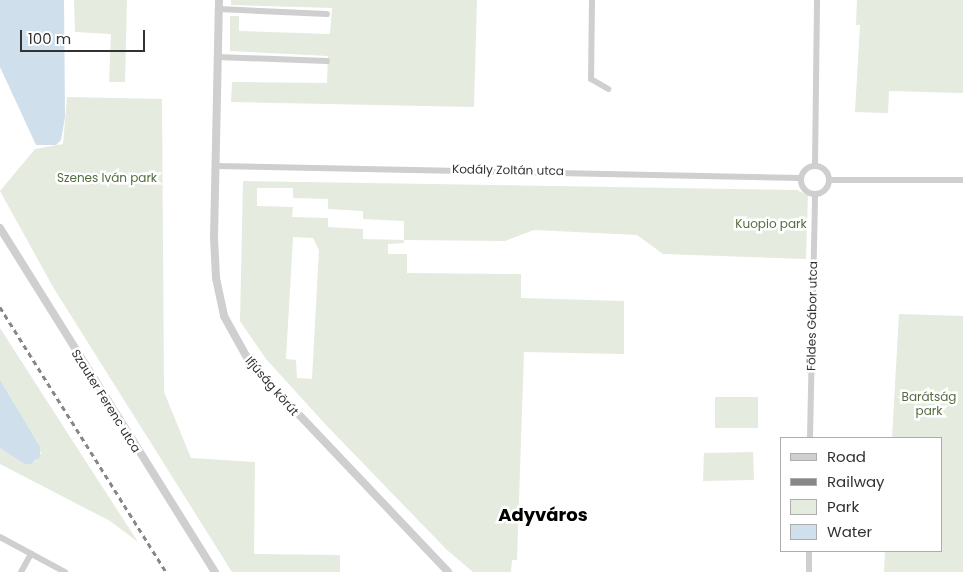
<!DOCTYPE html>
<meta charset="utf-8">
<style>
body{margin:0}
#map{position:relative;width:963px;height:572px;overflow:hidden;background:#fff;font-family:Poppins,sans-serif}
div>[style]{position:absolute}
.green>*{inset:0;background:#e5ebdf}
.water>*{inset:0;background:#cfe0ec}
.minor>*{height:6px;margin:-3px;padding:0 3px;transform-origin:3px;border-radius:3px;background:#cfcfcf}
.minor>.ring{margin:-3px;padding:0;box-sizing:content-box;background:none;border:6px solid #cfcfcf;border-radius:50%}
.tertiary>*{height:8px;margin:-4px;padding:0 4px;transform-origin:4px;border-radius:4px;background:#cfcfcf}
.rail>*{height:2.5px;margin-top:-1.25px;transform-origin:0;background:repeating-linear-gradient(90deg,#878787 0 5px,transparent 0 9px)}
span{translate:-50% -50%;white-space:nowrap;text-align:center;line-height:1.15;-webkit-text-stroke:5px #fff;paint-order:stroke}
.street-label{font-size:12px;color:#323232}
.park-label{font-size:12px;color:#546c41}
.district-label{font-size:18px;color:#000;font-weight:700}
.legend{position:absolute;left:780px;top:437px;width:162px;height:115px;box-sizing:border-box;background:#fff;border:1px solid #adadad;margin:0;padding:6px 9px;list-style:none;font-size:15px;color:#323232}
.legend li{display:flex;align-items:center;gap:10px;height:25px}
.legend b{width:25px;border:1px solid #adadad}
.scale{position:absolute;left:20px;top:30px;width:125px;height:22px;box-sizing:border-box;border:2px solid #323232;border-top:0;padding-left:6px;font-size:15px;line-height:18px;white-space:nowrap;color:#323232;-webkit-text-stroke:4px #fff;paint-order:stroke}
</style>
<div id="map">
<div class="green">
<i style="clip-path:polygon(74px 0,127px 0,125px 82px,109px 82px,111px 34px,75px 32px)"></i>
<i style="clip-path:polygon(231px 0,477px 0,474px 107px,231px 102px,232px 82px,327px 83px,328px 56px,230px 51px,230px 16px,239px 16px,239px 31px,330px 34px,332px 8px,231px 5px)"></i>
<i style="clip-path:polygon(857px 0,963px 0,963px 93px,889px 91px,888px 113px,855px 112px,860px 25px,856px 25px)"></i>
<i style="clip-path:polygon(67px 97px,162px 99px,164px 392px,191px 458px,255px 462px,254px 554px,340px 555px,340px 572px,232px 572px,53px 287px,0 191px,35px 149px,63px 144px)"></i>
<i style="clip-path:polygon(evenodd,243px 181px,797px 190px,808px 195px,806px 259px,663px 254px,637px 235px,534px 230px,505px 241px,404px 240px,404px 243px,388px 244px,388px 254px,407px 254px,407px 273px,521px 274px,521px 298px,624px 301px,624px 354px,524px 352px,517px 560px,512px 560px,511px 572px,473px 572px,447px 550px,326px 425px,266px 359px,240px 321px,243px 181px,257px 188px,293px 188px,293px 198px,328px 199px,328px 209px,363px 211px,363px 219px,404px 221px,404px 240px,363px 239px,363px 229px,328px 227px,328px 218px,292px 217px,293px 207px,257px 206px,257px 188px,243px 181px,293px 237px,313px 238px,319px 250px,312px 379px,297px 378px,296px 360px,286px 359px,293px 237px)"></i>
<i style="clip-path:polygon(899px 314px,963px 316px,963px 572px,884px 572px,885px 551px,942px 551px,942px 438px,892px 438px)"></i>
<i style="clip-path:polygon(0 328px,72px 440px,138px 542px,110px 521px,0 464px,0 448px,24px 464px,35px 462px,41px 453px,0 380px)"></i>
<i style="clip-path:polygon(715px 397px,758px 397px,758px 428px,715px 428px)"></i>
<i style="clip-path:polygon(753px 452px,754px 480px,703px 481px,704px 453px)"></i>
</div>
<div class="water">
<i style="clip-path:polygon(0 0,64px 0,65px 117px,61px 140px,56px 145px,36px 145px,0 67px)"></i>
<i style="clip-path:polygon(0 380px,40px 447px,40px 457px,31px 464px,24px 464px,0 448px)"></i>
</div>
<div class="minor">
<i style="left:592px;top:0;width:79px;rotate:90.7deg"></i>
<i style="left:591px;top:79px;width:20px;rotate:30deg"></i>
<i style="left:219px;top:9px;width:108px;rotate:2.7deg"></i>
<i style="left:217px;top:57px;width:110px;rotate:2.1deg"></i>
<i style="left:215px;top:166px;width:586px;rotate:1.17deg"></i>
<i style="left:815px;top:166px;width:166px;rotate:-89.3deg"></i>
<i class="ring" style="left:801px;top:166px;width:22px;height:22px"></i>
<i style="left:829px;top:180px;width:134px"></i>
<i style="left:810px;top:438px;width:244px;rotate:-88.8deg"></i>
<i style="left:0;top:537px;width:74px;rotate:28.3deg"></i>
<i style="left:21px;top:572px;width:21px;rotate:-61deg"></i>
<i style="left:809px;top:572px;width:21px;rotate:-90deg"></i>
</div>
<div class="tertiary">
<i style="left:219px;top:0;width:237px;rotate:91.2deg"></i>
<i style="left:214px;top:237px;width:41px;rotate:87.2deg"></i>
<i style="left:216px;top:278px;width:39px;rotate:78deg"></i>
<i style="left:224px;top:316px;width:54px;rotate:61deg"></i>
<i style="left:250px;top:363px;width:288px;rotate:46.5deg"></i>
<i style="left:0;top:228px;width:406px;rotate:58deg"></i>
</div>
<div class="rail">
<i style="left:0;top:307px;width:313px;rotate:57.9deg"></i>
</div>
<div class="street-label">
<span style="left:508px;top:170px;rotate:1deg">Kodály Zoltán utca</span>
<span style="left:812px;top:316px;rotate:-89deg">Földes Gábor utca</span>
<span style="left:272px;top:386px;rotate:49deg">Ifjúság körút</span>
<span style="left:106px;top:401px;rotate:58deg">Szauter Ferenc utca</span>
</div>
<div class="park-label">
<span style="left:107px;top:178px">Szenes Iván park</span>
<span style="left:771px;top:224px">Kuopio park</span>
<span style="left:929px;top:404px">Barátság<br>park</span>
</div>
<div class="district-label">
<span style="left:543px;top:515px">Adyváros</span>
</div>
<ul class="legend">
<li><b style="height:6px;background:#cfcfcf"></b>Road</li>
<li><b style="height:6px;background:#878787"></b>Railway</li>
<li><b style="height:14px;background:#e5ebdf"></b>Park</li>
<li><b style="height:14px;background:#cfe0ec"></b>Water</li>
</ul>
<div class="scale">100 m</div>
</div>
